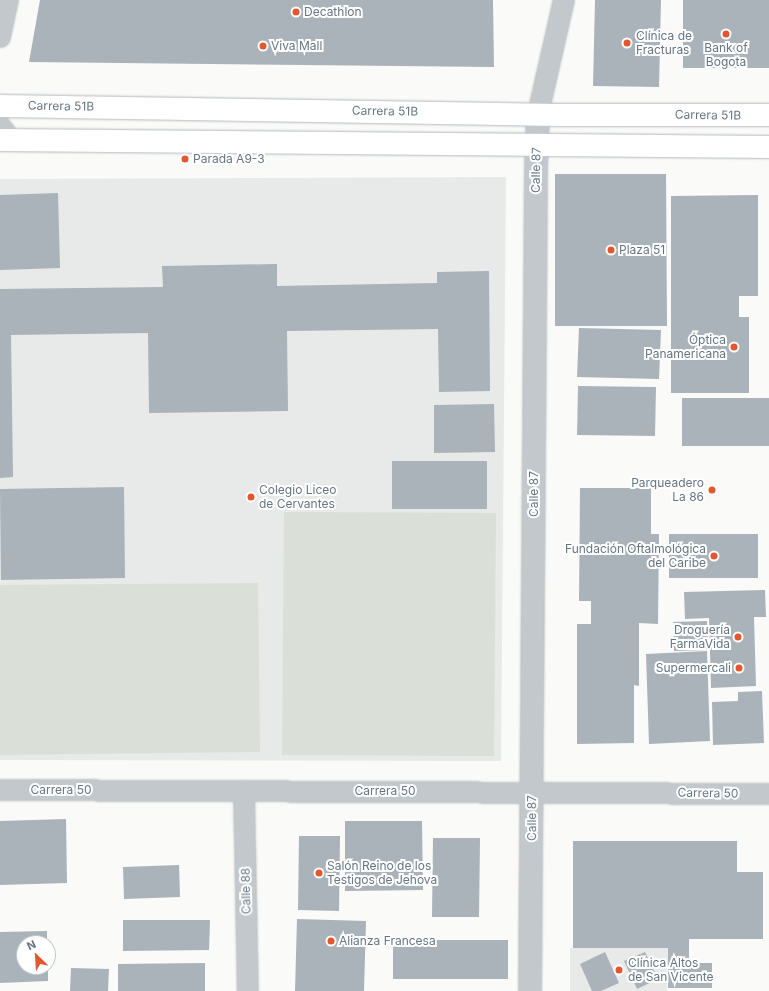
<!DOCTYPE html>
<meta charset="utf-8">
<style>
body{margin:0}
#map{position:relative;width:769px;height:991px;overflow:hidden;background:#fafaf8;font-family:Inter,sans-serif}
div>[style]{position:absolute}
.built>*{inset:0;background:#e8e9e9}
.green>*{inset:0;background:#dadfd7}
.building>*{inset:0;background:#aab3b9}
.roads{filter:drop-shadow(0 0 1px #b3babf) drop-shadow(0 0 1px #b3babf)}
.minor>*{height:20px;margin:-10px;padding:0 10px;transform-origin:10px;border-radius:10px;background:#c3c8cc}
.tertiary>*{height:22px;margin:-11px;padding:0 11px;transform-origin:11px;border-radius:11px;background:#c3c8cc}
.secondary>*{height:22px;margin:-11px;padding:0 11px;transform-origin:11px;border-radius:11px;background:#fff}
.dots>*{width:11px;height:11px;translate:-50% -50%;box-sizing:border-box;border:2px solid #fff;border-radius:50%}
span{translate:-50% -50%;white-space:nowrap;text-align:center;line-height:1.15;-webkit-text-stroke:4px #fff;paint-order:stroke}
.poi-label{font-size:12px;color:#657683}
.left{translate:0 -50%;text-align:left}
.right{translate:-100% -50%;text-align:right}
.street-label{font-size:12px;color:#657683}
.north{position:absolute;left:16px;top:935px;width:40px;height:40px;box-sizing:border-box;background:#fff;border:1px solid #c1c8cd;border-radius:50%;rotate:335deg;font-size:11px;font-weight:700;line-height:16px;text-align:center;color:#657683}
.north::after{content:'';display:block;margin:auto;width:14px;height:18px;background:#e4572e;clip-path:polygon(50% 0,100% 100%,50% 72%,0 100%)}
</style>
<div id="map">
<div class="built">
<i style="clip-path:polygon(506px 177px,501px 761px,0 760px,0 179px)"></i>
<i style="clip-path:polygon(570px 948px,668px 948px,667px 991px,570px 991px)"></i>
</div>
<div class="green">
<i style="clip-path:polygon(284px 512px,496px 513px,494px 756px,282px 755px)"></i>
<i style="clip-path:polygon(258px 583px,260px 752px,0 755px,0 585px)"></i>
</div>
<div class="building">
<i style="clip-path:polygon(40px 0,493px 0,494px 67px,29px 62px)"></i>
<i style="clip-path:polygon(595px 0,661px 0,659px 87px,593px 86px)"></i>
<i style="clip-path:polygon(683px 0,769px 0,769px 68px,683px 68px)"></i>
<i style="clip-path:polygon(555px 174px,666px 174px,667px 326px,555px 326px)"></i>
<i style="clip-path:polygon(58px 193px,60px 268px,0 270px,0 195px)"></i>
<i style="clip-path:polygon(758px 195px,758px 296px,739px 296px,739px 317px,749px 317px,749px 393px,671px 393px,671px 196px)"></i>
<i style="clip-path:polygon(277px 264px,277px 286px,437px 283px,437px 272px,489px 271px,490px 391px,439px 392px,438px 329px,287px 331px,288px 411px,149px 413px,148px 333px,11px 335px,13px 477px,0 478px,0 289px,163px 287px,162px 266px)"></i>
<i style="clip-path:polygon(579px 328px,661px 330px,659px 379px,577px 377px)"></i>
<i style="clip-path:polygon(578px 386px,656px 387px,655px 436px,577px 435px)"></i>
<i style="clip-path:polygon(682px 398px,769px 398px,769px 446px,682px 446px)"></i>
<i style="clip-path:polygon(494px 404px,495px 452px,434px 453px,434px 405px)"></i>
<i style="clip-path:polygon(392px 461px,487px 461px,487px 509px,392px 509px)"></i>
<i style="clip-path:polygon(124px 487px,125px 578px,1px 580px,0 489px)"></i>
<i style="clip-path:polygon(580px 488px,651px 488px,651px 534px,659px 534px,658px 624px,639px 623px,639px 686px,634px 685px,634px 743px,577px 744px,577px 624px,591px 624px,591px 601px,579px 601px)"></i>
<i style="clip-path:polygon(669px 534px,758px 534px,758px 578px,669px 578px)"></i>
<i style="clip-path:polygon(765px 590px,766px 617px,754px 617px,756px 686px,711px 688px,709px 618px,685px 619px,684px 592px)"></i>
<i style="clip-path:polygon(707px 621px,708px 650px,674px 651px,673px 622px)"></i>
<i style="clip-path:polygon(707px 651px,710px 741px,649px 744px,646px 654px)"></i>
<i style="clip-path:polygon(762px 691px,764px 743px,713px 745px,712px 702px,738px 701px,738px 692px)"></i>
<i style="clip-path:polygon(66px 819px,67px 883px,0 885px,0 821px)"></i>
<i style="clip-path:polygon(345px 821px,422px 821px,423px 890px,345px 891px)"></i>
<i style="clip-path:polygon(299px 836px,340px 836px,339px 911px,298px 910px)"></i>
<i style="clip-path:polygon(433px 838px,480px 838px,479px 917px,432px 917px)"></i>
<i style="clip-path:polygon(573px 841px,737px 841px,737px 872px,763px 872px,763px 939px,689px 939px,689px 963px,712px 963px,712px 988px,668px 988px,668px 948px,573px 948px)"></i>
<i style="clip-path:polygon(179px 865px,180px 897px,124px 899px,123px 867px)"></i>
<i style="clip-path:polygon(297px 919px,366px 921px,364px 991px,295px 991px)"></i>
<i style="clip-path:polygon(123px 920px,210px 920px,209px 950px,123px 951px)"></i>
<i style="clip-path:polygon(47px 931px,47px 943px,24px 943px,24px 967px,48px 967px,48px 981px,0 983px,0 932px)"></i>
<i style="clip-path:polygon(393px 940px,508px 940px,508px 979px,393px 979px)"></i>
<i style="clip-path:polygon(605px 952px,619px 983px,601px 991px,592px 991px,580px 964px)"></i>
<i style="clip-path:polygon(645px 952px,658px 979px,637px 989px,624px 961px)"></i>
<i style="clip-path:polygon(205px 963px,205px 991px,118px 991px,118px 964px)"></i>
<i style="clip-path:polygon(71px 968px,109px 969px,108px 991px,70px 991px)"></i>
</div>
<div class="roads">
<div class="minor">
<i style="left:0;top:37px;width:38px;rotate:-78deg"></i>
<i style="left:538px;top:114px;width:117px;rotate:-77.2deg"></i>
<i style="left:0;top:126px;width:18px;rotate:52deg"></i>
<i style="left:0;top:790px;width:769px;rotate:0.3deg"></i>
<i style="left:244px;top:791px;width:200px;rotate:88.9deg"></i>
</div>
<div class="tertiary">
<i style="left:530px;top:991px;width:825px;rotate:-89.58deg"></i>
<i style="left:536px;top:166px;width:52px;rotate:-87.8deg"></i>
</div>
<div class="secondary">
<i style="left:0;top:106px;width:560px;rotate:0.92deg"></i>
<i style="left:560px;top:115px;width:209px"></i>
<i style="left:0;top:140px;width:769px;rotate:0.52deg"></i>
</div>
</div>
<div class="dots">
<i style="left:296px;top:12px;background:#e4572e"></i>
<i style="left:726px;top:34px;background:#e4572e"></i>
<i style="left:627px;top:43px;background:#e4572e"></i>
<i style="left:263px;top:46px;background:#e4572e"></i>
<i style="left:185px;top:159px;background:#e4572e"></i>
<i style="left:611px;top:250px;background:#e4572e"></i>
<i style="left:734px;top:347px;background:#e4572e"></i>
<i style="left:712px;top:490px;background:#e4572e"></i>
<i style="left:251px;top:497px;background:#e4572e"></i>
<i style="left:714px;top:556px;background:#e4572e"></i>
<i style="left:738px;top:637px;background:#e4572e"></i>
<i style="left:739px;top:668px;background:#e4572e"></i>
<i style="left:319px;top:873px;background:#e4572e"></i>
<i style="left:331px;top:941px;background:#e4572e"></i>
<i style="left:619px;top:970px;background:#e4572e"></i>
</div>
<div class="poi-label">
<span class="left" style="left:304px;top:12px">Decathlon</span>
<span class="left" style="left:636px;top:43px">Clínica de<br>Fracturas</span>
<span class="left" style="left:271px;top:46px">Viva Mall</span>
<span style="left:726px;top:55px">Bank of<br>Bogota</span>
<span class="left" style="left:193px;top:159px">Parada A9-3</span>
<span class="left" style="left:619px;top:250px">Plaza 51</span>
<span class="right" style="left:726px;top:347px">Óptica<br>Panamericana</span>
<span class="right" style="left:704px;top:490px">Parqueadero<br>La 86</span>
<span class="left" style="left:259px;top:497px">Colegio Liceo<br>de Cervantes</span>
<span class="right" style="left:706px;top:556px">Fundación Oftalmológica<br>del Caribe</span>
<span class="right" style="left:730px;top:637px">Droguería<br>FarmaVida</span>
<span class="right" style="left:731px;top:668px">Supermercali</span>
<span class="left" style="left:327px;top:873px">Salón Reino de los<br>Testigos de Jehova</span>
<span class="left" style="left:339px;top:941px">Alianza Francesa</span>
<span class="left" style="left:628px;top:970px">Clínica Altos<br>de San Vicente</span>
</div>
<div class="street-label">
<span style="left:61px;top:106px;rotate:1deg">Carrera 51B</span>
<span style="left:385px;top:111px;rotate:1deg">Carrera 51B</span>
<span style="left:708px;top:115px;rotate:1deg">Carrera 51B</span>
<span style="left:536px;top:170px;rotate:-89deg">Calle 87</span>
<span style="left:534px;top:494px;rotate:-90deg">Calle 87</span>
<span style="left:61px;top:790px">Carrera 50</span>
<span style="left:385px;top:791px">Carrera 50</span>
<span style="left:708px;top:793px;rotate:1deg">Carrera 50</span>
<span style="left:532px;top:818px;rotate:-90deg">Calle 87</span>
<span style="left:246px;top:891px;rotate:-91deg">Calle 88</span>
</div>
<div class="north">N</div>
</div>
